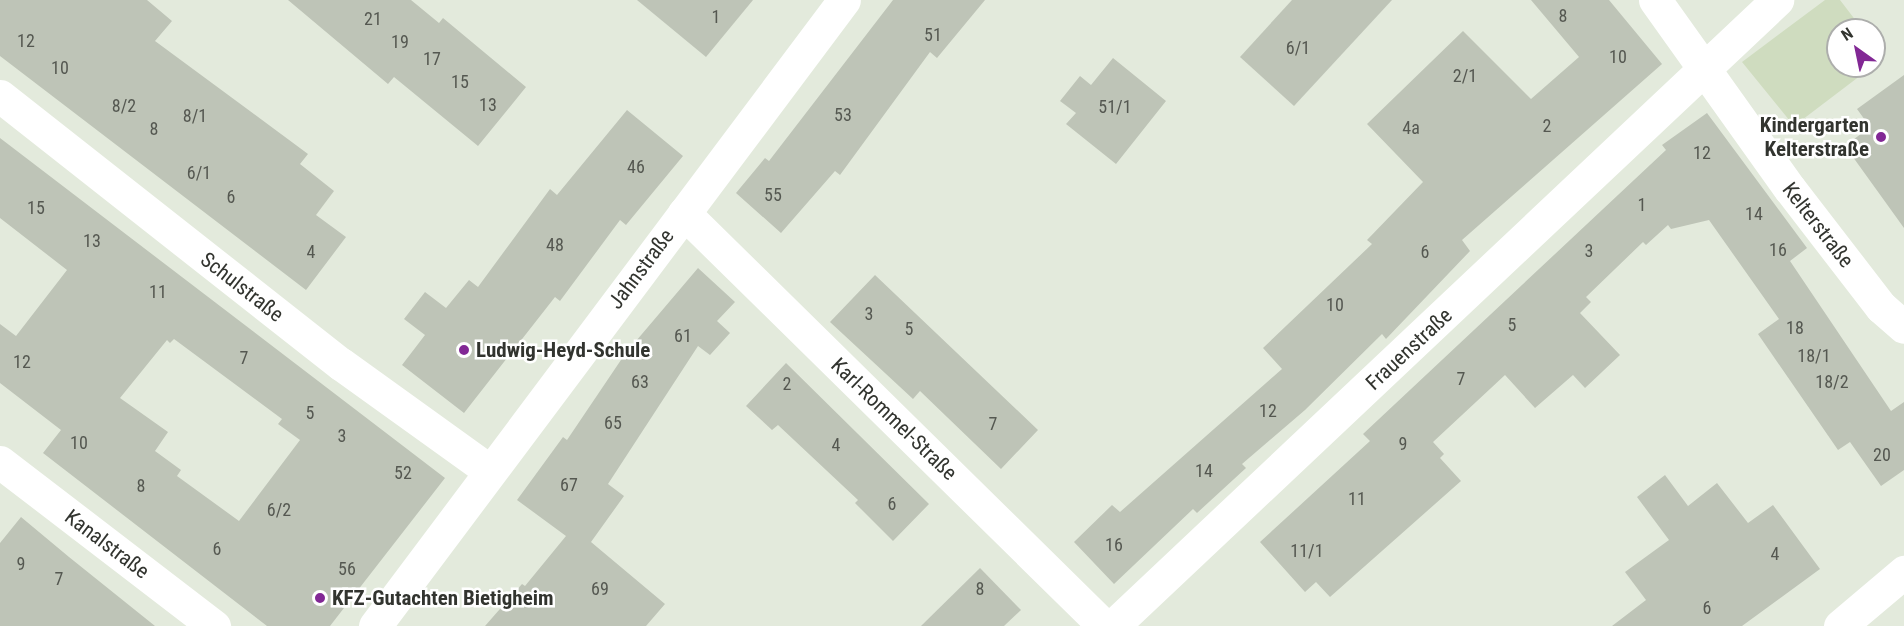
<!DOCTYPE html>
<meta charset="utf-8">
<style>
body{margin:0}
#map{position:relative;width:1904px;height:626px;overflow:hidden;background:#e3eadc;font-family:"Roboto Condensed",sans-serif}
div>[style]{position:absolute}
.green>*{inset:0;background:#cfdcbf}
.building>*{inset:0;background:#bec4b7}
.street>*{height:33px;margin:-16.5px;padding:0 16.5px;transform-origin:16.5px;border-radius:16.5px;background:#fff}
.dots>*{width:16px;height:16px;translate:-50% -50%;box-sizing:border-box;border:3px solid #fff;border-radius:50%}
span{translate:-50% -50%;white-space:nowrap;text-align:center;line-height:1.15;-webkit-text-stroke:5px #fff;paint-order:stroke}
.number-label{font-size:18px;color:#555851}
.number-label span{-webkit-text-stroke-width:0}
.poi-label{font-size:21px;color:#32342f;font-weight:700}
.right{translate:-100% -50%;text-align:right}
.left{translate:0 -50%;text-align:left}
.street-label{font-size:21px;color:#32342f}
.north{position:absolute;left:1826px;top:18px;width:60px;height:60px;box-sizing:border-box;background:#fff;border:2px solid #adaeac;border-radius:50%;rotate:327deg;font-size:16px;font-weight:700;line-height:24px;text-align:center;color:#32342f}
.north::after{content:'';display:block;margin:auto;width:21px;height:27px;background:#822895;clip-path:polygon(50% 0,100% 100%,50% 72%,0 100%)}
</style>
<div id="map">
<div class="green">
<i style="clip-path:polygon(1825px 0,1840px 0,1863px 30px,1838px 30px,1838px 66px,1873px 66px,1794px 126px,1742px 62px)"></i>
</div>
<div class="building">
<i style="clip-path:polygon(0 0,147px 0,172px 21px,155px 41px,308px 154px,300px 164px,334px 191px,316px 215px,346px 237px,306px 290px,0 56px)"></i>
<i style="clip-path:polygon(288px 0,411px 0,439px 23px,443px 18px,526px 87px,478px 146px,394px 77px,388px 84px)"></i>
<i style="clip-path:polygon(637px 0,753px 0,706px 57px)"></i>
<i style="clip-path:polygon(893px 0,985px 0,937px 58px,930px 52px,840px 175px,835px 171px,781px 233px,736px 193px,765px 158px,769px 161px)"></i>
<i style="clip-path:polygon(1292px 0,1392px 0,1294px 106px,1240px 57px)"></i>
<i style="clip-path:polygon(1531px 0,1609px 0,1662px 64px,1462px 240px,1470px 251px,1386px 339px,1382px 334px,1305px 410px,1242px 464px,1246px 468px,1197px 513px,1193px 509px,1114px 584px,1074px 542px,1112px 505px,1120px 512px,1282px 369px,1263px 348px,1372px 244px,1367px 240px,1423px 182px,1367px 124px,1463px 31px,1531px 99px,1579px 57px)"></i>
<i style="clip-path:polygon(1113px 58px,1166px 101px,1116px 164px,1066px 124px,1076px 113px,1060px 101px,1080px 76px,1091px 85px)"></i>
<i style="clip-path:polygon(1904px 75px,1904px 228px,1845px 146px,1870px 127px,1857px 109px)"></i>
<i style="clip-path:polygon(627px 110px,683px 156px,626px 225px,620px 220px,560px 301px,555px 297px,464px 413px,402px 365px,425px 335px,404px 319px,425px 292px,446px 308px,469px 280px,478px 287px,550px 189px,557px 195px)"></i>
<i style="clip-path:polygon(1707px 113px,1807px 248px,1790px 261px,1891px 411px,1904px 402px,1904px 470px,1881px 486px,1850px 442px,1838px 450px,1758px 334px,1779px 319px,1709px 220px,1671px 229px,1668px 225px,1646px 245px,1643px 242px,1586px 297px,1591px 302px,1580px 313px,1620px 355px,1585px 388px,1573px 375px,1535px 408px,1505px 375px,1433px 442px,1444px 454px,1440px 458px,1461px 481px,1330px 597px,1316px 582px,1305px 592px,1260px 542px,1370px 441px,1363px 434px,1666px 150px,1662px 145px)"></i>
<i style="clip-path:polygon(evenodd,0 138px,445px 478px,330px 626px,267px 626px,43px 453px,61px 430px,0 383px,0 324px,16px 336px,67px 270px,0 218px,0 138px,174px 339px,282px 419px,278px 424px,300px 440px,239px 521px,177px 476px,181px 470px,155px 451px,168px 432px,120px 398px,167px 340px,170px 343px,174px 339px)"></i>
<i style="clip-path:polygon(698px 268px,735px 302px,717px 321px,730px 333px,710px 355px,698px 346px,608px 484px,624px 496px,591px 542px,665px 604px,646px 626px,485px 626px,522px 584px,525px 586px,566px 536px,517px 500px,563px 437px,567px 440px,625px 354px)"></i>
<i style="clip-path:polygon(875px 275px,1038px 430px,1001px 469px,920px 391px,913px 399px,830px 322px)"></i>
<i style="clip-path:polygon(786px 363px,929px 504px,893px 541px,855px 503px,858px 500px,778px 425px,772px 430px,746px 406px)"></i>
<i style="clip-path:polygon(1665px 475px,1688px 506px,1717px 483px,1748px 523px,1773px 505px,1820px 569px,1742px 626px,1612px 626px,1646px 600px,1625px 572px,1669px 540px,1637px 497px)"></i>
<i style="clip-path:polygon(21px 517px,69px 557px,155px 626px,0 626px,0 543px)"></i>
<i style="clip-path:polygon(980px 568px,1021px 610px,1004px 626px,921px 626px)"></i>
</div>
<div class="street">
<i style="left:1655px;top:0;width:232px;rotate:54.5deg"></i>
<i style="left:1790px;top:189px;width:149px;rotate:52.4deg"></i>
<i style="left:1881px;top:307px;width:30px;rotate:41deg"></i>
<i style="left:0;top:96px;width:434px;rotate:38.2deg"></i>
<i style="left:341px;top:364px;width:183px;rotate:35.7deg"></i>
<i style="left:684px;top:213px;width:589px;rotate:44.52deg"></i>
<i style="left:0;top:462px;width:270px;rotate:37.5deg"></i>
<i style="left:375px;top:626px;width:782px;rotate:-53.16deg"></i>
<i style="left:1113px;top:626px;width:913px;rotate:-43.31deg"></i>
<i style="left:1840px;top:626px;width:84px;rotate:-40.2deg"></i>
</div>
<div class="dots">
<i style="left:1881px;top:137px;background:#822895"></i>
<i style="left:464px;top:350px;background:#822895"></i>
<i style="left:320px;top:598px;background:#822895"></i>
</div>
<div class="number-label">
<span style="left:1563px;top:16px">8</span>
<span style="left:716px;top:17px">1</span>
<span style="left:373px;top:19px">21</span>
<span style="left:933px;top:35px">51</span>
<span style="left:26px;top:41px">12</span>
<span style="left:400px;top:42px">19</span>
<span style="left:1298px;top:48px">6/1</span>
<span style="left:1618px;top:57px">10</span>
<span style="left:432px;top:59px">17</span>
<span style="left:60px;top:68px">10</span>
<span style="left:1465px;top:76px">2/1</span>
<span style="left:460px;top:82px">15</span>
<span style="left:488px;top:105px">13</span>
<span style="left:124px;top:106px">8/2</span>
<span style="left:1115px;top:107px">51/1</span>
<span style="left:843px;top:115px">53</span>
<span style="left:195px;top:116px">8/1</span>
<span style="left:1547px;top:126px">2</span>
<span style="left:1411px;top:128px">4a</span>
<span style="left:154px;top:129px">8</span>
<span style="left:1702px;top:153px">12</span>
<span style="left:636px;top:167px">46</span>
<span style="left:199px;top:173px">6/1</span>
<span style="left:773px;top:195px">55</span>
<span style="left:231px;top:197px">6</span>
<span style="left:1642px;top:205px">1</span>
<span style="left:36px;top:208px">15</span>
<span style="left:1754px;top:214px">14</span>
<span style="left:92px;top:241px">13</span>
<span style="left:555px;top:245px">48</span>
<span style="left:1778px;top:250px">16</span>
<span style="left:1589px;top:251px">3</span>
<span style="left:311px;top:252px">4</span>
<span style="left:1425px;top:252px">6</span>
<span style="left:158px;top:292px">11</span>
<span style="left:1335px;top:305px">10</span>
<span style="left:869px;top:314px">3</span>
<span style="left:1512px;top:325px">5</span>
<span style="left:1795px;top:328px">18</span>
<span style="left:909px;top:329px">5</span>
<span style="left:683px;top:336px">61</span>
<span style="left:1814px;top:356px">18/1</span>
<span style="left:244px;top:358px">7</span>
<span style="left:22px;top:362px">12</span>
<span style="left:1461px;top:379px">7</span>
<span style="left:640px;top:382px">63</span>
<span style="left:1832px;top:382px">18/2</span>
<span style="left:787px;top:384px">2</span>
<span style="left:1268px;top:411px">12</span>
<span style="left:310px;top:413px">5</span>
<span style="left:613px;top:423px">65</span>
<span style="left:993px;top:424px">7</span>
<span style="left:342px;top:436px">3</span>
<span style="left:79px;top:443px">10</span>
<span style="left:1403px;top:444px">9</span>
<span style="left:836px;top:445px">4</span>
<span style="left:1882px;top:455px">20</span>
<span style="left:1204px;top:471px">14</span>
<span style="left:403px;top:473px">52</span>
<span style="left:569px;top:485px">67</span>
<span style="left:141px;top:486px">8</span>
<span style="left:1357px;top:499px">11</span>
<span style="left:892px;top:504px">6</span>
<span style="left:279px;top:510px">6/2</span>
<span style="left:1114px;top:545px">16</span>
<span style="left:217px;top:549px">6</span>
<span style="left:1307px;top:551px">11/1</span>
<span style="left:1775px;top:554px">4</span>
<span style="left:21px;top:564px">9</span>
<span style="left:347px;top:569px">56</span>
<span style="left:59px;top:579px">7</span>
<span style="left:600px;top:589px">69</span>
<span style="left:980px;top:589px">8</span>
<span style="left:1707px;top:608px">6</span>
</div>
<div class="poi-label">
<span class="right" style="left:1869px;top:137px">Kindergarten<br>Kelterstraße</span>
<span class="left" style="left:476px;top:350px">Ludwig-Heyd-Schule</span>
<span class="left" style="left:332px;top:598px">KFZ-Gutachten Bietigheim</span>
</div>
<div class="street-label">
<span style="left:1818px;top:225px;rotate:52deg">Kelterstraße</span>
<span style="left:641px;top:269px;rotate:-53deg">Jahnstraße</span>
<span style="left:242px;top:287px;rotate:38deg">Schulstraße</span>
<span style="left:1409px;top:349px;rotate:-43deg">Frauenstraße</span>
<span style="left:894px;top:419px;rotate:44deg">Karl-Rommel-Straße</span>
<span style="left:107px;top:544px;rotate:37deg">Kanalstraße</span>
</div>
<div class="north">N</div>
</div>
